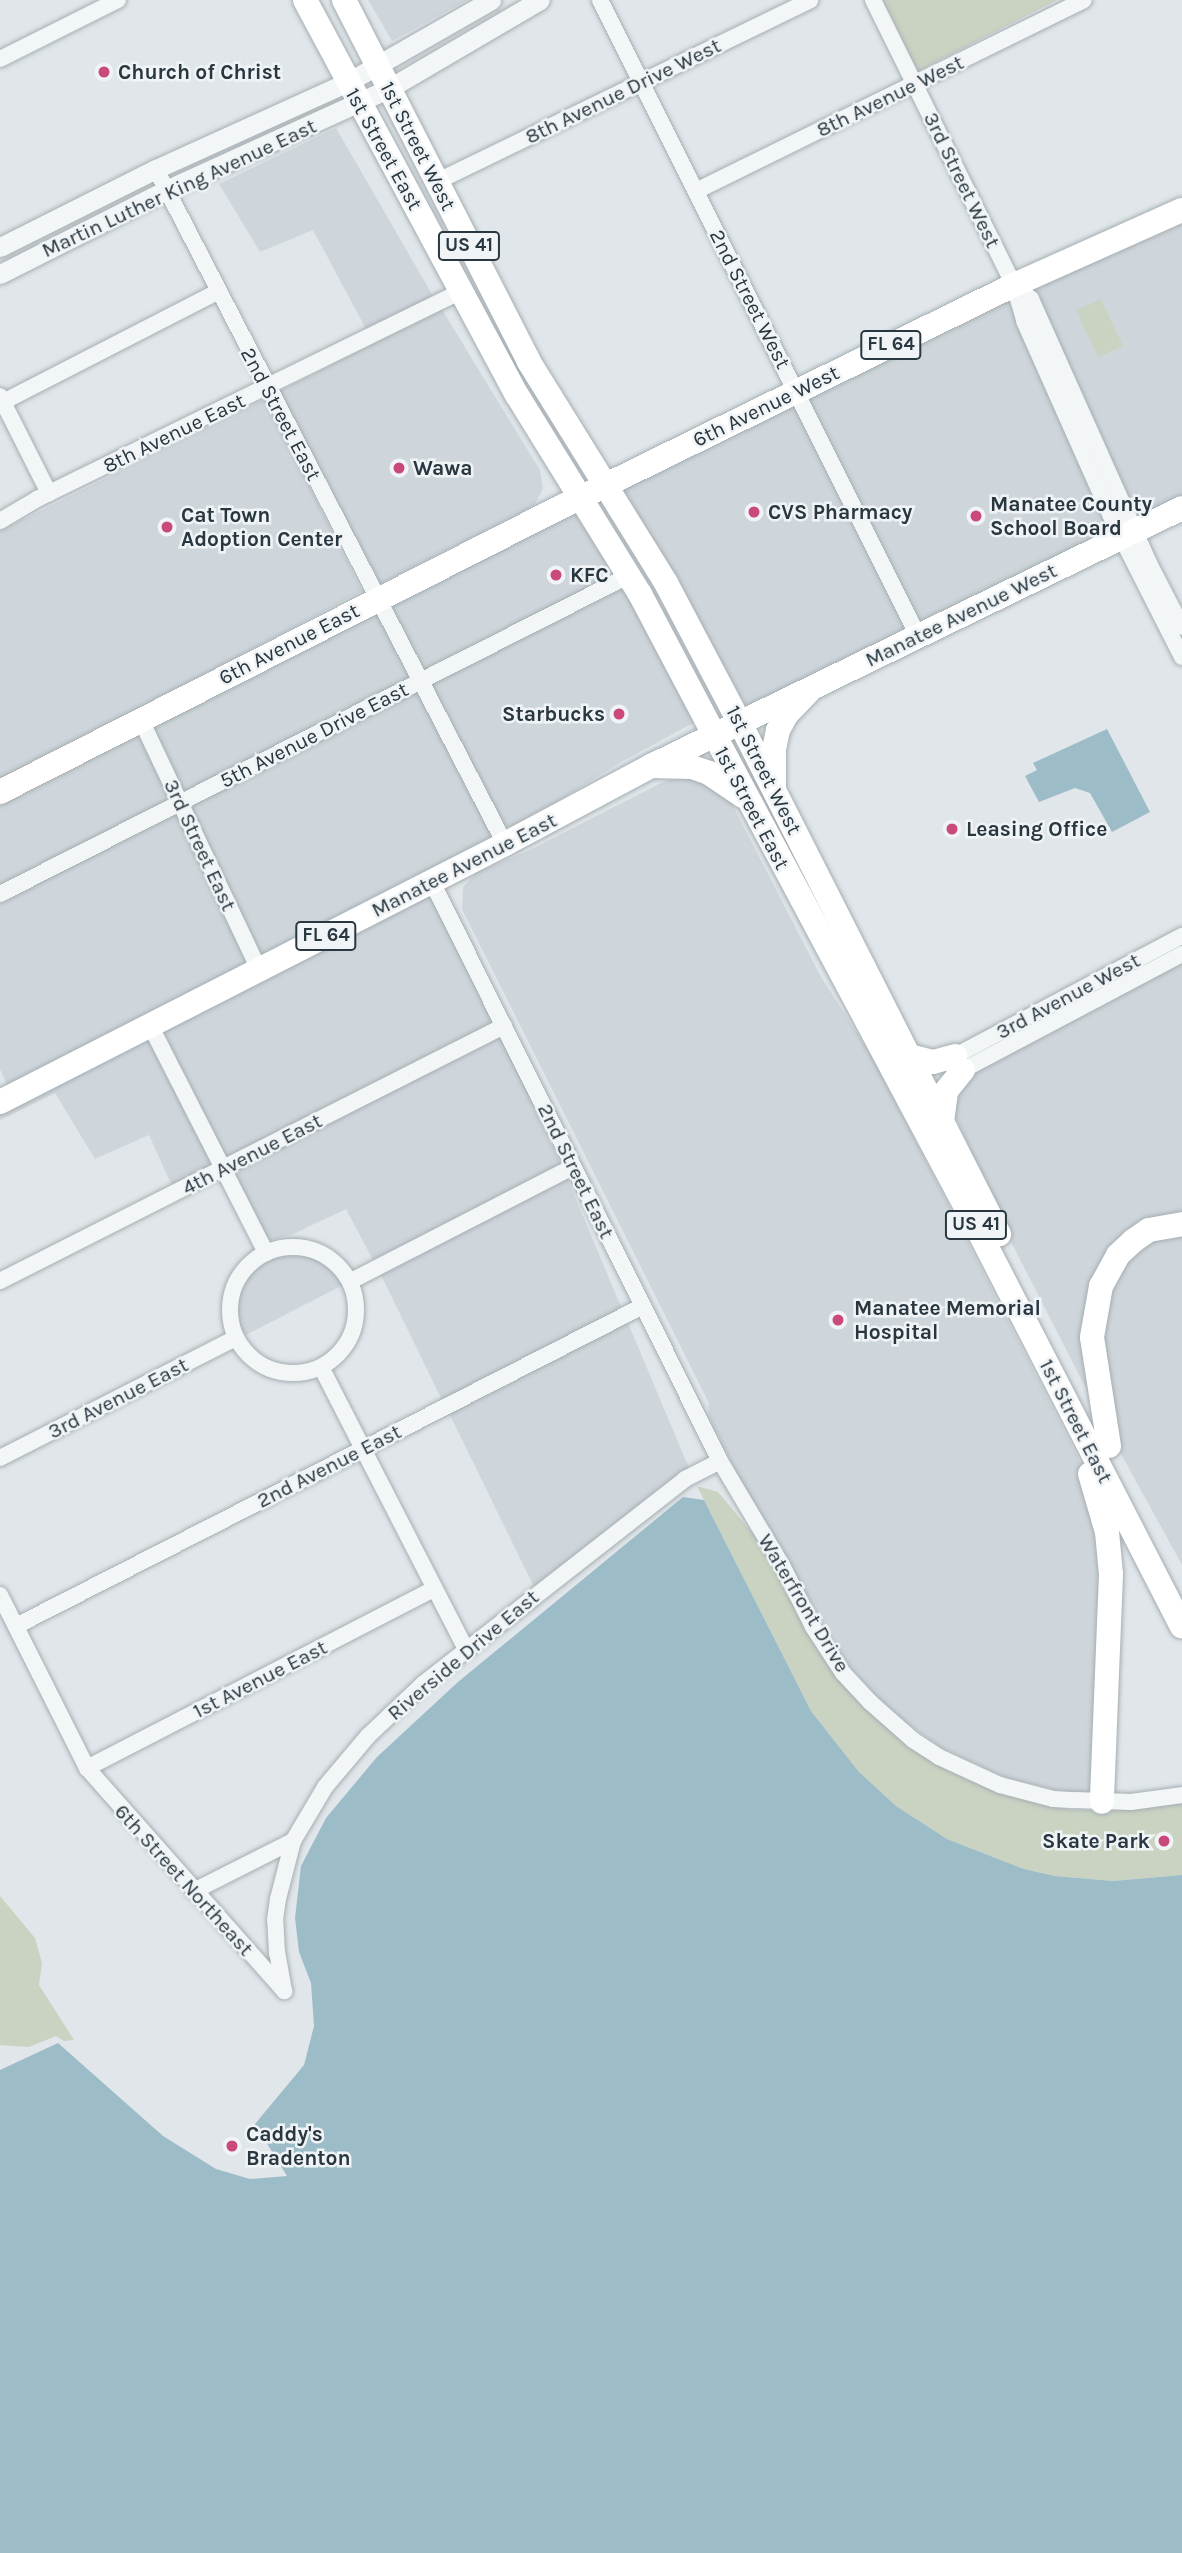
<!DOCTYPE html>
<style>
body{margin:0}
#map{position:relative;width:1182px;height:2553px;overflow:hidden;background:#e0e6e9;font-family:Karla,sans-serif}
div>[style]{position:absolute}
.built>*{inset:0;background:#cfd6db}
.green>*{inset:0;background:#cad3c2}
.water>*{inset:0;background:#9cbcc8}
.roads{filter:drop-shadow(0 0 2px #a5aeb3) drop-shadow(0 0 2px #a5aeb3)}
.minor>*{height:16px;margin:-8px;padding:0 8px;transform-origin:8px;border-radius:8px;background:#f3f6f7}
.minor>.ring{margin:-8px;padding:0;box-sizing:content-box;background:none;border:16px solid #f3f6f7;border-radius:50%}
.tertiary>*{height:19px;margin:-9.5px;padding:0 9.5px;transform-origin:9.5px;border-radius:9.5px;background:#f3f6f7}
.primary>*{height:24px;margin:-12px;padding:0 12px;transform-origin:12px;border-radius:12px;background:#fff}
.trunk>*{height:24px;margin:-12px;padding:0 12px;transform-origin:12px;border-radius:12px;background:#fff}
.dots>*{width:19px;height:19px;translate:-50% -50%;box-sizing:border-box;border:4px solid #f0f4f6;border-radius:50%}
span{translate:-50% -50%;white-space:nowrap;text-align:center;line-height:1.15;-webkit-text-stroke:5px #f0f4f6;paint-order:stroke}
.shield-label span{padding:2px 5px;background:#f0f4f6;border:2px solid;border-radius:5px;-webkit-text-stroke-width:0}
.shield-label{font-size:19px;color:#293740;font-weight:700}
.poi-label{font-size:21px;color:#293740;font-weight:700}
.left{translate:0 -50%;text-align:left}
.right{translate:-100% -50%;text-align:right}
.street-label{font-size:21px;color:#293740}
</style>
<div id="map">
<div class="built">
<i style="clip-path:polygon(368px 0,467px 0,392px 41px)"></i>
<i style="clip-path:polygon(336px 128px,433px 296px,366px 329px,313px 230px,260px 252px,219px 184px)"></i>
<i style="clip-path:polygon(1182px 218px,1182px 500px,1137px 520px,1037px 297px,1027px 287px)"></i>
<i style="clip-path:polygon(1009px 296px,1018px 323px,1111px 532px,921px 626px,806px 394px)"></i>
<i style="clip-path:polygon(441px 308px,540px 470px,543px 489px,535px 504px,528px 509px,380px 584px,277px 393px)"></i>
<i style="clip-path:polygon(265px 399px,362px 591px,0 783px,0 531px)"></i>
<i style="clip-path:polygon(794px 400px,909px 632px,748px 709px,674px 578px,617px 488px)"></i>
<i style="clip-path:polygon(572px 509px,578px 514px,616px 574px,424px 671px,387px 602px)"></i>
<i style="clip-path:polygon(624px 586px,695px 722px,623px 761px,531px 818px,513px 827px,503px 825px,431px 684px)"></i>
<i style="clip-path:polygon(375px 608px,412px 677px,183px 793px,150px 723px)"></i>
<i style="clip-path:polygon(419px 690px,496px 841px,262px 960px,190px 806px)"></i>
<i style="clip-path:polygon(138px 729px,172px 798px,0 885px,0 800px)"></i>
<i style="clip-path:polygon(680px 777px,699px 778px,731px 802px,821px 977px,873px 1058px,1085px 1471px,1102px 1529px,1090px 1791px,1085px 1793px,1056px 1790px,1007px 1778px,942px 1748px,889px 1710px,840px 1655px,782px 1549px,750px 1500px,708px 1416px,709px 1403px,462px 909px,463px 887px,476px 873px,530px 850px,663px 782px)"></i>
<i style="clip-path:polygon(178px 812px,250px 966px,9px 1089px,0 1069px,0 902px)"></i>
<i style="clip-path:polygon(429px 892px,495px 1023px,226px 1159px,159px 1029px)"></i>
<i style="clip-path:polygon(1182px 962px,1182px 1217px,1113px 1250px,1093px 1402px,1009px 1238px,955px 1115px,951px 1097px,967px 1076px)"></i>
<i style="clip-path:polygon(148px 1035px,214px 1165px,172px 1186px,149px 1135px,95px 1159px,55px 1093px,0 1120px,0 1110px)"></i>
<i style="clip-path:polygon(501px 1036px,561px 1165px,373px 1260px,346px 1209px,291px 1235px,267px 1241px,232px 1172px)"></i>
<i style="clip-path:polygon(567px 1178px,622px 1309px,442px 1400px,380px 1273px)"></i>
<i style="clip-path:polygon(1182px 1232px,1182px 1565px,1115px 1443px,1102px 1374px,1104px 1302px,1137px 1247px)"></i>
<i style="clip-path:polygon(294px 1253px,324px 1261px,345px 1284px,242px 1337px,237px 1324px,236px 1304px,245px 1279px,259px 1264px,271px 1257px)"></i>
<i style="clip-path:polygon(628px 1323px,689px 1468px,534px 1587px,449px 1413px)"></i>
</div>
<div class="green">
<i style="clip-path:polygon(883px 0,1057px 0,918px 71px)"></i>
<i style="clip-path:polygon(1101px 299px,1123px 346px,1098px 357px,1076px 310px)"></i>
<i style="clip-path:polygon(697px 1486px,718px 1492px,758px 1540px,821px 1655px,846px 1687px,920px 1751px,969px 1780px,1070px 1810px,1129px 1810px,1182px 1803px,1182px 1875px,1113px 1881px,1055px 1876px,1024px 1869px,947px 1839px,896px 1806px,859px 1772px,811px 1711px)"></i>
<i style="clip-path:polygon(0 1896px,35px 1938px,42px 1963px,39px 1985px,74px 2040px,64px 2041px,56px 2036px,29px 2047px,0 2045px)"></i>
</div>
<div class="water">
<i style="clip-path:polygon(1107px 729px,1150px 812px,1112px 832px,1090px 793px,1075px 788px,1039px 802px,1025px 776px,1037px 770px,1033px 763px)"></i>
<i style="clip-path:polygon(683px 1497px,704px 1500px,811px 1711px,859px 1772px,896px 1806px,947px 1839px,1024px 1869px,1055px 1876px,1113px 1881px,1182px 1875px,1182px 2553px,0 2553px,0 2070px,58px 2043px,163px 2136px,216px 2169px,250px 2179px,287px 2176px,255px 2124px,304px 2065px,314px 2026px,311px 1983px,299px 1952px,295px 1918px,301px 1866px,326px 1818px,377px 1757px,458px 1682px)"></i>
</div>
<div class="roads">
<div class="minor">
<i style="left:600px;top:0;width:711px;rotate:63.43deg"></i>
<i style="left:873px;top:0;width:318px;rotate:63.7deg"></i>
<i style="left:1014px;top:285px;width:37px;rotate:74deg"></i>
<i style="left:1024px;top:321px;width:223px;rotate:66deg"></i>
<i style="left:1115px;top:525px;width:148px;rotate:63.1deg"></i>
<i style="left:0;top:59px;width:132px;rotate:-26.6deg"></i>
<i style="left:156px;top:169px;width:760px;rotate:62.66deg"></i>
<i style="left:436px;top:182px;width:416px;rotate:-25.9deg"></i>
<i style="left:696px;top:191px;width:432px;rotate:-26.2deg"></i>
<i style="left:1014px;top:285px;width:22px;rotate:39deg"></i>
<i style="left:1031px;top:299px;width:289px;rotate:65.9deg"></i>
<i style="left:1149px;top:563px;width:72px;rotate:62.7deg"></i>
<i style="left:0;top:396px;width:109px;rotate:63.2deg"></i>
<i style="left:3px;top:402px;width:241px;rotate:-27.2deg"></i>
<i style="left:0;top:521px;width:43px;rotate:-30.7deg"></i>
<i style="left:37px;top:499px;width:472px;rotate:-26.1deg"></i>
<i style="left:141px;top:720px;width:276px;rotate:64.7deg"></i>
<i style="left:432px;top:882px;width:647px;rotate:63.55deg"></i>
<i style="left:720px;top:1461px;width:123px;rotate:59.3deg"></i>
<i style="left:783px;top:1567px;width:67px;rotate:63.4deg"></i>
<i style="left:813px;top:1627px;width:55px;rotate:56.9deg"></i>
<i style="left:843px;top:1673px;width:40px;rotate:47deg"></i>
<i style="left:870px;top:1702px;width:57px;rotate:41.5deg"></i>
<i style="left:913px;top:1740px;width:31px;rotate:33deg"></i>
<i style="left:939px;top:1757px;width:67px;rotate:24.7deg"></i>
<i style="left:1000px;top:1785px;width:55px;rotate:14.8deg"></i>
<i style="left:1053px;top:1799px;width:22px;rotate:3deg"></i>
<i style="left:1075px;top:1800px;width:56px;rotate:2deg"></i>
<i style="left:1131px;top:1802px;width:51px;rotate:-7.8deg"></i>
<i style="left:0;top:894px;width:704px;rotate:-26.86deg"></i>
<i style="left:150px;top:1025px;width:256px;rotate:63deg"></i>
<i style="left:955px;top:1056px;width:257px;rotate:-27.9deg"></i>
<i style="left:963px;top:1070px;width:248px;rotate:-27.9deg"></i>
<i class="ring" style="left:230px;top:1247px;width:110px;height:110px"></i>
<i style="left:0;top:1281px;width:565px;rotate:-26.84deg"></i>
<i style="left:351px;top:1281px;width:250px;rotate:-27.2deg"></i>
<i style="left:321px;top:1367px;width:317px;rotate:62.8deg"></i>
<i style="left:0;top:1458px;width:265px;rotate:-27deg"></i>
<i style="left:0;top:1595px;width:194px;rotate:63.3deg"></i>
<i style="left:87px;top:1768px;width:298px;rotate:48.5deg"></i>
<i style="left:16px;top:1626px;width:704px;rotate:-27.04deg"></i>
<i style="left:87px;top:1768px;width:390px;rotate:-27.3deg"></i>
<i style="left:194px;top:1891px;width:111px;rotate:-26.8deg"></i>
<i style="left:284px;top:1991px;width:39px;rotate:-100deg"></i>
<i style="left:277px;top:1953px;width:33px;rotate:-93deg"></i>
<i style="left:275px;top:1920px;width:21px;rotate:-82deg"></i>
<i style="left:278px;top:1899px;width:60px;rotate:-75.5deg"></i>
<i style="left:293px;top:1841px;width:63px;rotate:-59.3deg"></i>
<i style="left:325px;top:1787px;width:67px;rotate:-49.9deg"></i>
<i style="left:368px;top:1736px;width:76px;rotate:-43.4deg"></i>
<i style="left:423px;top:1684px;width:333px;rotate:-38deg"></i>
<i style="left:685px;top:1479px;width:39px;rotate:-27deg"></i>
</div>
<div class="tertiary">
<i style="left:0;top:247px;width:174px;rotate:-26.6deg"></i>
<i style="left:156px;top:169px;width:211px;rotate:-24.4deg"></i>
<i style="left:348px;top:82px;width:165px;rotate:-29.8deg"></i>
<i style="left:0;top:274px;width:186px;rotate:-26.8deg"></i>
<i style="left:166px;top:190px;width:244px;rotate:-24.5deg"></i>
<i style="left:388px;top:89px;width:176px;rotate:-30.4deg"></i>
</div>
<div class="primary">
<i style="left:305px;top:0;width:448px;rotate:61.8deg"></i>
<i style="left:517px;top:395px;width:234px;rotate:58.3deg"></i>
<i style="left:640px;top:594px;width:161px;rotate:62.2deg"></i>
<i style="left:344px;top:0;width:407px;rotate:62.9deg"></i>
<i style="left:529px;top:362px;width:260px;rotate:58.2deg"></i>
<i style="left:666px;top:583px;width:161px;rotate:62.2deg"></i>
<i style="left:0;top:792px;width:618px;rotate:-26.94deg"></i>
<i style="left:551px;top:512px;width:516px;rotate:-26.12deg"></i>
<i style="left:1014px;top:285px;width:184px;rotate:-24.1deg"></i>
<i style="left:0;top:1102px;width:567px;rotate:-27.06deg"></i>
<i style="left:505px;top:844px;width:166px;rotate:-28.1deg"></i>
<i style="left:651px;top:766px;width:590px;rotate:-25.91deg"></i>
</div>
<div class="trunk">
<i style="left:741px;top:725px;width:571px;rotate:63.12deg"></i>
<i style="left:715px;top:736px;width:555px;rotate:61.96deg"></i>
<i style="left:976px;top:1226px;width:450px;rotate:62.8deg"></i>
<i style="left:651px;top:766px;width:41px;rotate:1.4deg"></i>
<i style="left:692px;top:767px;width:18px;rotate:19deg"></i>
<i style="left:709px;top:773px;width:41px;rotate:34.1deg"></i>
<i style="left:774px;top:785px;width:36px;rotate:-90deg"></i>
<i style="left:774px;top:749px;width:19px;rotate:-78deg"></i>
<i style="left:778px;top:730px;width:18px;rotate:-61deg"></i>
<i style="left:787px;top:714px;width:33px;rotate:-46deg"></i>
<i style="left:909px;top:1056px;width:25px;rotate:14deg"></i>
<i style="left:933px;top:1062px;width:23px;rotate:-15deg"></i>
<i style="left:942px;top:1121px;width:30px;rotate:-82deg"></i>
<i style="left:946px;top:1091px;width:27px;rotate:-51deg"></i>
<i style="left:1109px;top:1446px;width:110px;rotate:-98.9deg"></i>
<i style="left:1092px;top:1337px;width:52px;rotate:-80deg"></i>
<i style="left:1101px;top:1286px;width:35px;rotate:-61deg"></i>
<i style="left:1118px;top:1255px;width:21px;rotate:-43deg"></i>
<i style="left:1133px;top:1241px;width:19px;rotate:-35deg"></i>
<i style="left:1149px;top:1230px;width:34px;rotate:-10deg"></i>
<i style="left:1090px;top:1474px;width:60px;rotate:73.7deg"></i>
<i style="left:1107px;top:1532px;width:42px;rotate:84.6deg"></i>
<i style="left:1111px;top:1574px;width:228px;rotate:92.3deg"></i>
</div>
</div>
<div class="dots">
<i style="left:104px;top:72px;background:#ca497c"></i>
<i style="left:399px;top:468px;background:#ca497c"></i>
<i style="left:754px;top:512px;background:#ca497c"></i>
<i style="left:976px;top:516px;background:#ca497c"></i>
<i style="left:167px;top:527px;background:#ca497c"></i>
<i style="left:556px;top:575px;background:#ca497c"></i>
<i style="left:619px;top:714px;background:#ca497c"></i>
<i style="left:952px;top:829px;background:#ca497c"></i>
<i style="left:838px;top:1320px;background:#ca497c"></i>
<i style="left:1164px;top:1841px;background:#ca497c"></i>
<i style="left:232px;top:2146px;background:#ca497c"></i>
</div>
<div class="shield-label">
<span style="left:469px;top:246px">US 41</span>
<span style="left:891px;top:345px">FL 64</span>
<span style="left:326px;top:936px">FL 64</span>
<span style="left:976px;top:1225px">US 41</span>
</div>
<div class="poi-label">
<span class="left" style="left:118px;top:72px">Church of Christ</span>
<span class="left" style="left:413px;top:468px">Wawa</span>
<span class="left" style="left:990px;top:516px">Manatee County<br>School Board</span>
<span class="left" style="left:768px;top:512px">CVS Pharmacy</span>
<span class="left" style="left:181px;top:527px">Cat Town<br>Adoption Center</span>
<span class="left" style="left:570px;top:575px">KFC</span>
<span class="right" style="left:605px;top:714px">Starbucks</span>
<span class="left" style="left:966px;top:829px">Leasing Office</span>
<span class="left" style="left:854px;top:1320px">Manatee Memorial<br>Hospital</span>
<span class="right" style="left:1150px;top:1841px">Skate Park</span>
<span class="left" style="left:246px;top:2146px">Caddy's<br>Bradenton</span>
</div>
<div class="street-label">
<span style="left:623px;top:91px;rotate:-26deg">8th Avenue Drive West</span>
<span style="left:890px;top:96px;rotate:-26deg">8th Avenue West</span>
<span style="left:418px;top:146px;rotate:63deg">1st Street West</span>
<span style="left:384px;top:149px;rotate:61deg">1st Street East</span>
<span style="left:962px;top:180px;rotate:64deg">3rd Street West</span>
<span style="left:179px;top:188px;rotate:-25deg">Martin Luther King Avenue East</span>
<span style="left:750px;top:299px;rotate:63deg">2nd Street West</span>
<span style="left:766px;top:406px;rotate:-26deg">6th Avenue West</span>
<span style="left:281px;top:414px;rotate:62deg">2nd Street East</span>
<span style="left:174px;top:433px;rotate:-26deg">8th Avenue East</span>
<span style="left:961px;top:615px;rotate:-26deg">Manatee Avenue West</span>
<span style="left:289px;top:644px;rotate:-27deg">6th Avenue East</span>
<span style="left:314px;top:735px;rotate:-27deg">5th Avenue Drive East</span>
<span style="left:764px;top:770px;rotate:63deg">1st Street West</span>
<span style="left:752px;top:808px;rotate:62deg">1st Street East</span>
<span style="left:200px;top:845px;rotate:65deg">3rd Street East</span>
<span style="left:464px;top:865px;rotate:-27deg">Manatee Avenue East</span>
<span style="left:1068px;top:996px;rotate:-28deg">3rd Avenue West</span>
<span style="left:252px;top:1154px;rotate:-27deg">4th Avenue East</span>
<span style="left:576px;top:1171px;rotate:64deg">2nd Street East</span>
<span style="left:118px;top:1398px;rotate:-27deg">3rd Avenue East</span>
<span style="left:1076px;top:1421px;rotate:63deg">1st Street East</span>
<span style="left:329px;top:1466px;rotate:-27deg">2nd Avenue East</span>
<span style="left:804px;top:1603px;rotate:59deg">Waterfront Drive</span>
<span style="left:463px;top:1655px;rotate:-40deg">Riverside Drive East</span>
<span style="left:260px;top:1679px;rotate:-27deg">1st Avenue East</span>
<span style="left:184px;top:1880px;rotate:48deg">6th Street Northeast</span>
</div>
</div>
